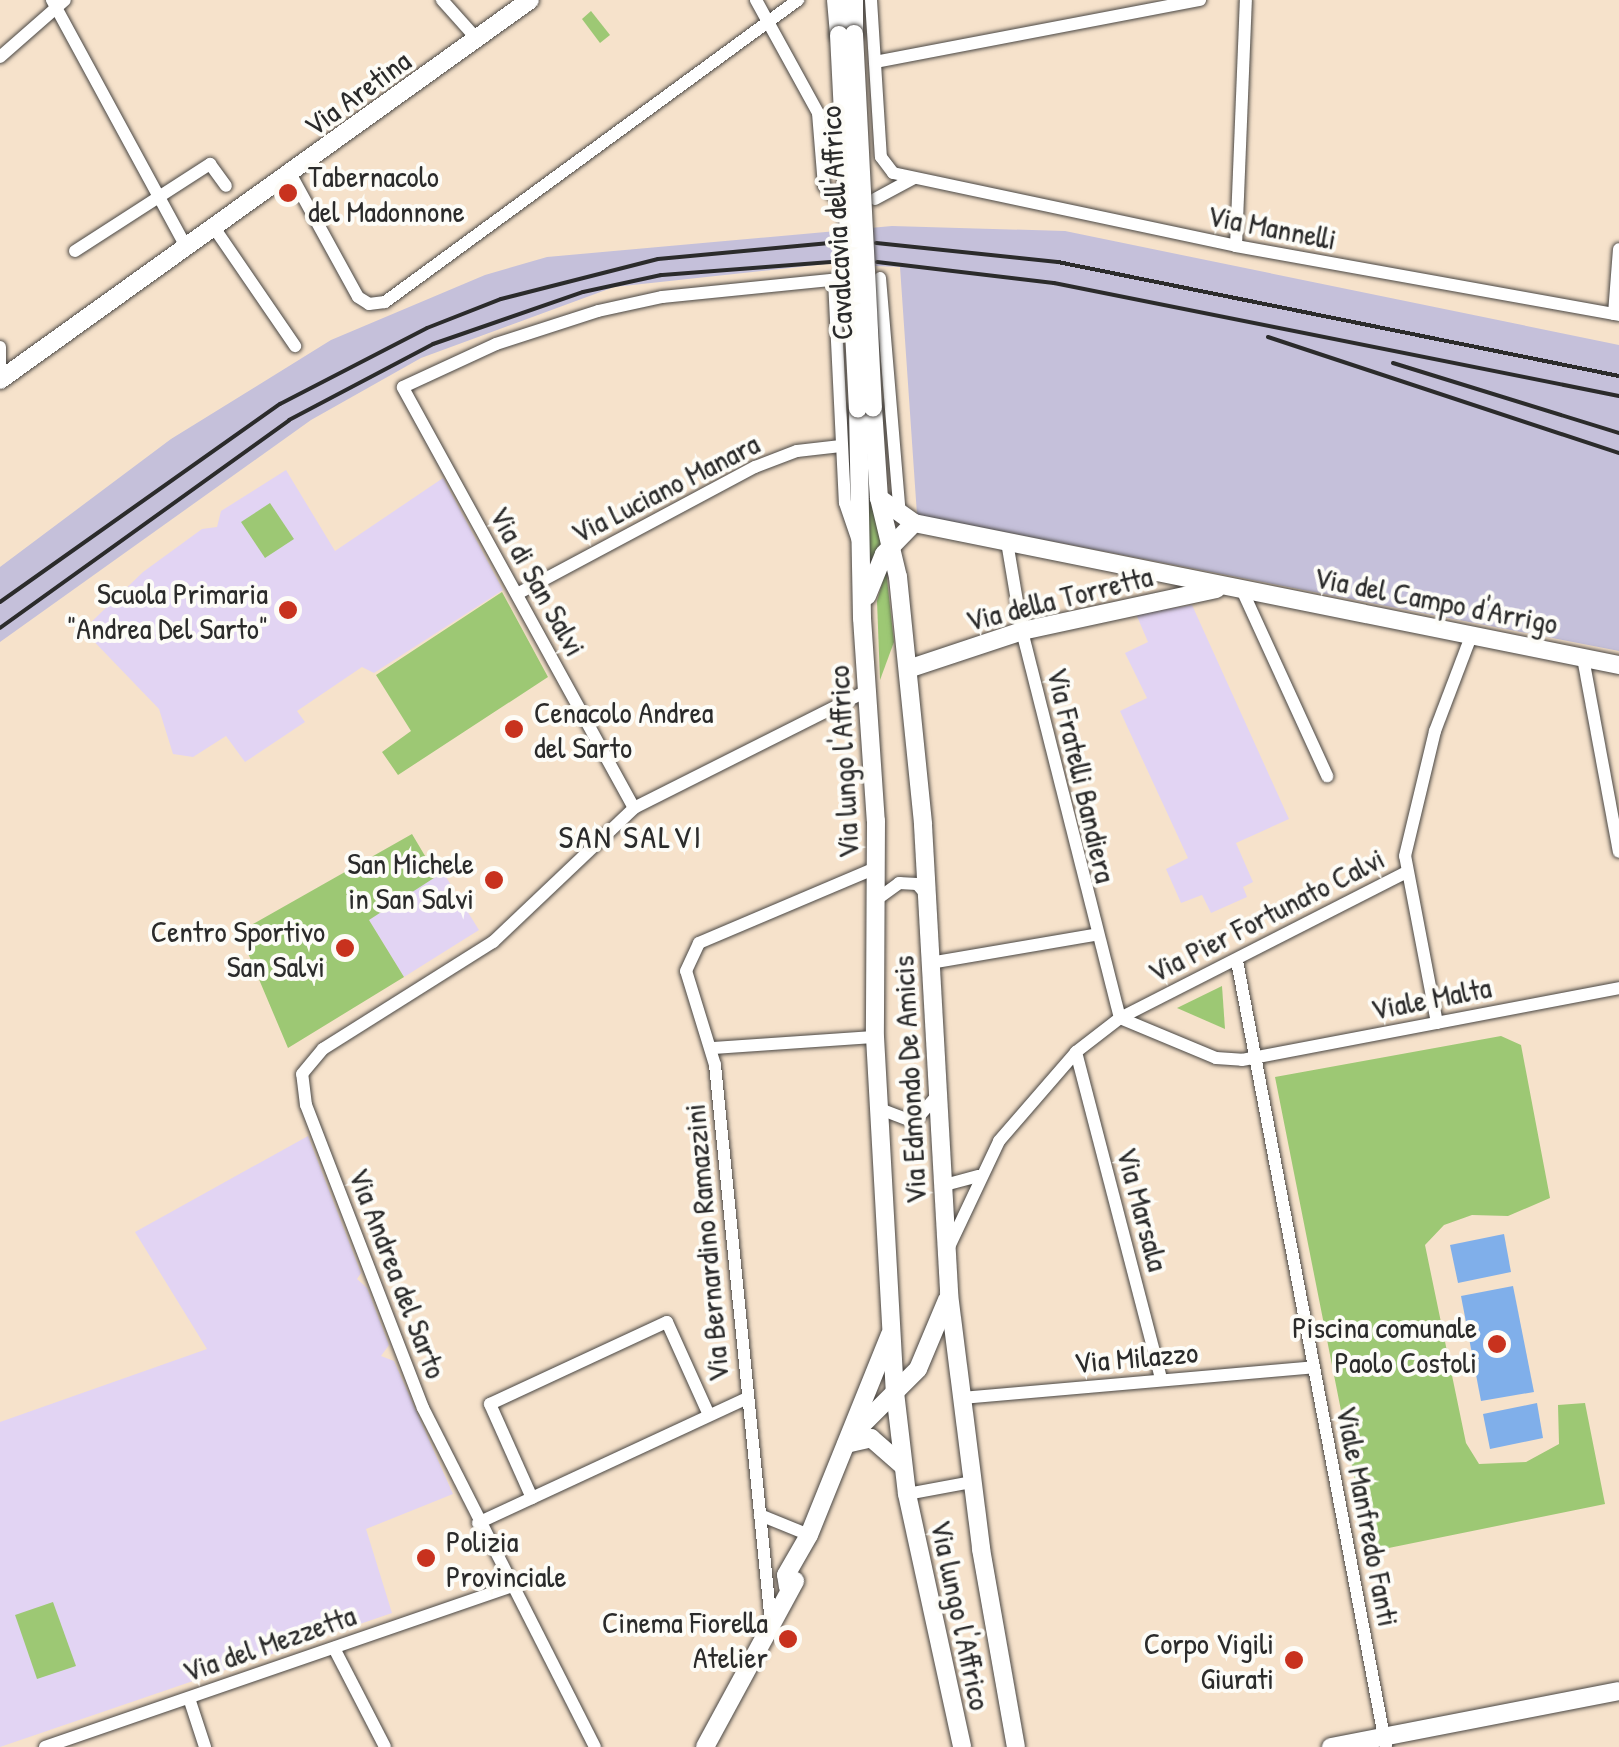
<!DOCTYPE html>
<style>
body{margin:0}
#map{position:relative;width:1619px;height:1747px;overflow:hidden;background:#f6e2cb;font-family:"Patrick Hand",sans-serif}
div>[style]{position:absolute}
.built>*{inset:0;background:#e2d4f3}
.industrial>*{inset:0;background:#c5c0da}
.green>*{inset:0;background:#9dc874}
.water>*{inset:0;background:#80afea}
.roads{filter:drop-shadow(0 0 2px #494643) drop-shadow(0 0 2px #494643)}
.street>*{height:12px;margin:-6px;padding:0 6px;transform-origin:6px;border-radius:6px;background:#fff}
.secondary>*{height:18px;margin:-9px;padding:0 9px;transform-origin:9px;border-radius:9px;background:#fff}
.rail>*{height:4px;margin:-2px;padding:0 2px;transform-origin:2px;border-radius:2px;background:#2b2b2b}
.bridges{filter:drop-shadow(0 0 2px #494643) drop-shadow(0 0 2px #494643)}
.secondary-bridge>*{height:18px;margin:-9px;padding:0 9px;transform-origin:9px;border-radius:9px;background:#fff}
.dots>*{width:28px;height:28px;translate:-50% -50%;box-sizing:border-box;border:5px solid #fdfcf7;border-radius:50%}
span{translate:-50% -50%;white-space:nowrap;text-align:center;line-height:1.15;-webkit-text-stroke:8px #fdfcf7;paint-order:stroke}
.street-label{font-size:30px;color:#2b2b2b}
.poi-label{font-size:30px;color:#2b2b2b}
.left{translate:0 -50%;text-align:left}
.right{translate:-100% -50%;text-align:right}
.neighbourhood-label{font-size:32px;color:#2b2b2b;letter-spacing:2.5px}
</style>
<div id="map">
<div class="built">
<i style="clip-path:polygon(286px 470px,335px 551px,443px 478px,503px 590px,374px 673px,362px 667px,297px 711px,305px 722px,245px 762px,226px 736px,193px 757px,173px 754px,159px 709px,83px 630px,143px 572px,202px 529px,217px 527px,221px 511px)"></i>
<i style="clip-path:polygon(1192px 605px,1289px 819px,1236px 843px,1253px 882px,1243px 887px,1247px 897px,1211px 913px,1202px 895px,1181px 903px,1166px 869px,1188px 858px,1120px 711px,1147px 698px,1125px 653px,1148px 642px,1136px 614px)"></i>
<i style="clip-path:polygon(443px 872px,479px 930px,404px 977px,368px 919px)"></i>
<i style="clip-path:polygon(308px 1136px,361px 1273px,357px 1279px,367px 1288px,389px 1345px,381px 1356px,394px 1361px,453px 1494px,366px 1529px,392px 1613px,0 1747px,0 1422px,207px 1349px,135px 1232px)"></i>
</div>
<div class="industrial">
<i style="clip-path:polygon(892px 226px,1065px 231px,1619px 345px,1619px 651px,917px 515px,900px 267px,826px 264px,614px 287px,421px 358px,311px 420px,0 642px,0 567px,171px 439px,331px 340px,485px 275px,547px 257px)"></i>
</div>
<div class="green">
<i style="clip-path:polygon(591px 11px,610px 35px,600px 43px,582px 19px)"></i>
<i style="clip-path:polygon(868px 478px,881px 544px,869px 573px,869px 562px)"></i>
<i style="clip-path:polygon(270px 503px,294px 539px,265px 558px,241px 522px)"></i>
<i style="clip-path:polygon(886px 570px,894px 642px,880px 680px,877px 601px)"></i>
<i style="clip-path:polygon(502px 592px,548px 677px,398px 775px,382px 752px,411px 731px,376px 675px)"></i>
<i style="clip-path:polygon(412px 834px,437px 876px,369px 920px,404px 977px,288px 1048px,239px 932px)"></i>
<i style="clip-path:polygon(1222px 986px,1225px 1029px,1177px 1008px)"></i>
<i style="clip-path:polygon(1501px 1036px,1521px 1045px,1550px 1198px,1508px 1216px,1472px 1215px,1444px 1225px,1425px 1245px,1466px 1443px,1479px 1464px,1526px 1462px,1559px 1444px,1558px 1405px,1585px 1403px,1605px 1504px,1369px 1552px,1275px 1077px)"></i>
<i style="clip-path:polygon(53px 1602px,76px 1666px,37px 1679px,15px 1615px)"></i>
</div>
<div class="water">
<i style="clip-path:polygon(1504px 1234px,1511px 1272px,1458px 1283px,1450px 1245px)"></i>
<i style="clip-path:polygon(1513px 1286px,1534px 1392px,1481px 1401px,1461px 1296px)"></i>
<i style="clip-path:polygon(1537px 1403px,1543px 1438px,1490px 1449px,1483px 1414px)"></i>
</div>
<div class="roads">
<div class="street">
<i style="left:52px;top:0;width:283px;rotate:61.5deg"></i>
<i style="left:442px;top:0;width:52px;rotate:48.1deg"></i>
<i style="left:756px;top:0;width:129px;rotate:61.2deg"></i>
<i style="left:818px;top:113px;width:73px;rotate:85.3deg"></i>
<i style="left:824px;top:186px;width:21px;rotate:45deg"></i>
<i style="left:871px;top:0;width:157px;rotate:86.4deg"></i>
<i style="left:881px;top:157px;width:20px;rotate:53deg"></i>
<i style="left:893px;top:173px;width:351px;rotate:12deg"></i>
<i style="left:1236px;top:246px;width:389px;rotate:10.2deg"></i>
<i style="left:0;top:57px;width:86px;rotate:-41.2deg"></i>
<i style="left:875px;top:62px;width:331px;rotate:-10.8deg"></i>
<i style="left:291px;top:175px;width:139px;rotate:61.2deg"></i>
<i style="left:358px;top:297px;width:13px;rotate:32deg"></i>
<i style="left:369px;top:304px;width:16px;rotate:-7deg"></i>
<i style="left:385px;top:302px;width:512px;rotate:-36.18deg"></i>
<i style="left:875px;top:199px;width:44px;rotate:-28.3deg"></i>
<i style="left:215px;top:229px;width:142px;rotate:55.6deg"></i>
<i style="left:1236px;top:246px;width:246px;rotate:-87.7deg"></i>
<i style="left:75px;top:251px;width:161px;rotate:-32.8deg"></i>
<i style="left:210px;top:164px;width:27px;rotate:54deg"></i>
<i style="left:880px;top:278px;width:237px;rotate:85.2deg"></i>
<i style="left:834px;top:280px;width:223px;rotate:87.2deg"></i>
<i style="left:845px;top:503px;width:43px;rotate:71.1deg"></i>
<i style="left:1614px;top:314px;width:65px;rotate:-85.6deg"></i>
<i style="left:0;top:347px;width:23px;rotate:90deg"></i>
<i style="left:1007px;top:542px;width:90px;rotate:80.4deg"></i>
<i style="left:1022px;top:631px;width:399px;rotate:75.8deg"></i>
<i style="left:1242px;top:590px;width:205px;rotate:65.4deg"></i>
<i style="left:517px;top:594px;width:270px;rotate:-28.1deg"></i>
<i style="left:755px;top:467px;width:45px;rotate:-20.9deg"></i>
<i style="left:797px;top:451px;width:44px;rotate:-6.5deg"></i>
<i style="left:1583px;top:658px;width:197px;rotate:79.5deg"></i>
<i style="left:634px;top:808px;width:480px;rotate:-118.8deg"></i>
<i style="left:403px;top:387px;width:102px;rotate:-24.8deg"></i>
<i style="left:496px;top:344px;width:107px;rotate:-17.9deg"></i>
<i style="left:598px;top:311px;width:66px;rotate:-12.3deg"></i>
<i style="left:662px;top:297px;width:179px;rotate:-5.8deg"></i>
<i style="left:876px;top:900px;width:29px;rotate:-36deg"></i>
<i style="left:899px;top:883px;width:18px;rotate:3deg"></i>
<i style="left:917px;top:884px;width:15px;rotate:48deg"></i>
<i style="left:1237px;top:961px;width:800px;rotate:79.27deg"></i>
<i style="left:930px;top:963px;width:166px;rotate:-9.7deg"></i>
<i style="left:1120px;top:1018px;width:104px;rotate:22.6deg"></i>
<i style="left:1216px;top:1058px;width:26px;rotate:4deg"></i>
<i style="left:1242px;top:1060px;width:384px;rotate:-10.8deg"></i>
<i style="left:1437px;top:1023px;width:170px;rotate:-100.8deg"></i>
<i style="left:1405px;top:856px;width:129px;rotate:-76.5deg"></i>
<i style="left:1435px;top:731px;width:102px;rotate:-69.2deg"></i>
<i style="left:712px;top:1048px;width:163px;rotate:-3.9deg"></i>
<i style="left:1076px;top:1052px;width:338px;rotate:75.4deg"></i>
<i style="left:880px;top:1109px;width:36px;rotate:21deg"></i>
<i style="left:914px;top:1122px;width:32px;rotate:-49deg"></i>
<i style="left:941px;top:1186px;width:39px;rotate:-15deg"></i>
<i style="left:949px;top:1247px;width:117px;rotate:-64.7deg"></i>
<i style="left:999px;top:1141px;width:118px;rotate:-49.1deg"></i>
<i style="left:1076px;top:1052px;width:56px;rotate:-37.7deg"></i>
<i style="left:1120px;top:1018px;width:321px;rotate:-27deg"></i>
<i style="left:962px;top:1398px;width:353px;rotate:-5deg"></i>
<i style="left:907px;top:1494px;width:66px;rotate:-10.5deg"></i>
<i style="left:532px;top:1498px;width:103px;rotate:-114.1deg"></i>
<i style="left:490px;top:1404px;width:195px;rotate:-24.9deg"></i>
<i style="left:667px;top:1322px;width:102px;rotate:65.7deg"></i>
<i style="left:760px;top:1515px;width:53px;rotate:22.2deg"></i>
<i style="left:478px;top:1523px;width:294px;rotate:-24.9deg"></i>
<i style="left:771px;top:1623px;width:561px;rotate:-95.73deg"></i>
<i style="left:715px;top:1065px;width:98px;rotate:-107.1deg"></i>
<i style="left:686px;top:971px;width:31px;rotate:-65deg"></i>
<i style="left:699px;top:943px;width:192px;rotate:-23deg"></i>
<i style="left:334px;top:1648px;width:111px;rotate:62.7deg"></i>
<i style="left:189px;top:1698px;width:52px;rotate:71.9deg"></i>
<i style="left:45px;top:1747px;width:491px;rotate:-19deg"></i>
<i style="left:595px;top:1747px;width:380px;rotate:-116.9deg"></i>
<i style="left:423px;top:1408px;width:325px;rotate:-111.1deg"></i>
<i style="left:306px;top:1105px;width:31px;rotate:-97deg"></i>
<i style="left:302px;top:1074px;width:33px;rotate:-50deg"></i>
<i style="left:323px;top:1049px;width:201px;rotate:-32.2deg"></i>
<i style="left:493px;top:942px;width:195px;rotate:-43.5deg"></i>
<i style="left:634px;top:808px;width:263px;rotate:-26.7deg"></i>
</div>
<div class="secondary">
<i style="left:836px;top:0;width:35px;rotate:85deg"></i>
<i style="left:854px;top:0;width:34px;rotate:90deg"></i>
<i style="left:0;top:380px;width:652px;rotate:-35.64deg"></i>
<i style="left:873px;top:408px;width:90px;rotate:86.2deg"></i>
<i style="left:879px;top:498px;width:81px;rotate:76.5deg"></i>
<i style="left:898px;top:577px;width:249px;rotate:84.2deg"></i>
<i style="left:923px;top:825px;width:470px;rotate:86.8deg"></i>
<i style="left:949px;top:1294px;width:257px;rotate:82.8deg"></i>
<i style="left:981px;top:1549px;width:201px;rotate:80deg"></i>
<i style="left:858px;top:409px;width:209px;rotate:88.9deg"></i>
<i style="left:862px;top:618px;width:203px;rotate:86.1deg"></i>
<i style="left:876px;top:821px;width:216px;rotate:90.3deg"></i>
<i style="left:875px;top:1037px;width:356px;rotate:86.8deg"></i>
<i style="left:895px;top:1392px;width:103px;rotate:83.3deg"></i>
<i style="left:907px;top:1494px;width:259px;rotate:77.7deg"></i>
<i style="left:879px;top:498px;width:43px;rotate:35.5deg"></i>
<i style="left:914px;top:523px;width:719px;rotate:11.39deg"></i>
<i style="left:867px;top:596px;width:45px;rotate:-68deg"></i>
<i style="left:884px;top:554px;width:43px;rotate:-45.9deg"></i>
<i style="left:908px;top:669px;width:120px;rotate:-18.4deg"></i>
<i style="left:1022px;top:631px;width:199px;rotate:-12.2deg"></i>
<i style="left:855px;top:1432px;width:89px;rotate:-45deg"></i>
<i style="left:918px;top:1369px;width:75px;rotate:-67.2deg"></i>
<i style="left:846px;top:1444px;width:26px;rotate:-13deg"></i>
<i style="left:871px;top:1438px;width:41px;rotate:41.1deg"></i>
<i style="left:788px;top:1587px;width:12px;rotate:-99deg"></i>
<i style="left:786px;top:1575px;width:46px;rotate:-60.1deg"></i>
<i style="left:809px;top:1535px;width:216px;rotate:-68deg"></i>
<i style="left:705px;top:1747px;width:189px;rotate:-61.5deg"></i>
<i style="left:1331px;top:1747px;width:293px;rotate:-11deg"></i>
</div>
</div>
<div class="rail">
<i style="left:876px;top:243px;width:183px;rotate:6deg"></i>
<i style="left:1058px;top:262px;width:572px;rotate:11.49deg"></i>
<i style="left:877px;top:262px;width:178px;rotate:6.8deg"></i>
<i style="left:1054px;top:283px;width:576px;rotate:11.31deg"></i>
<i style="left:1268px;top:337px;width:370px;rotate:18.3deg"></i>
<i style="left:1393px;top:363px;width:237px;rotate:17.2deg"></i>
<i style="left:0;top:602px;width:343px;rotate:-35.3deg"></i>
<i style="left:280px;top:404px;width:165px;rotate:-27.3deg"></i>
<i style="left:427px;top:328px;width:79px;rotate:-21.4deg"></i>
<i style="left:501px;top:299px;width:162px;rotate:-14.3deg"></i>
<i style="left:658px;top:259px;width:183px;rotate:-5.3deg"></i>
<i style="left:0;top:628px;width:356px;rotate:-35.7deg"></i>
<i style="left:289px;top:420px;width:163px;rotate:-27.8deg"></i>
<i style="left:433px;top:344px;width:159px;rotate:-19.1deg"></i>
<i style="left:583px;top:292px;width:80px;rotate:-12.3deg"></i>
<i style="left:661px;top:275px;width:181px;rotate:-4.4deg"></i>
</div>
<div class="bridges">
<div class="secondary-bridge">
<i style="left:854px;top:34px;width:374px;rotate:87.1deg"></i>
<i style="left:839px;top:35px;width:374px;rotate:87.1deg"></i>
</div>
</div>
<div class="dots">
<i style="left:288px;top:193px;background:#c8321e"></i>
<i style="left:288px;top:610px;background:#c8321e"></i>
<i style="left:514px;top:729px;background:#c8321e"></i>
<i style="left:494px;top:880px;background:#c8321e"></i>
<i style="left:345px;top:948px;background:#c8321e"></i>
<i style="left:1497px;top:1344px;background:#c8321e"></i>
<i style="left:426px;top:1558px;background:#c8321e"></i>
<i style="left:788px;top:1639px;background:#c8321e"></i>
<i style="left:1294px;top:1660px;background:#c8321e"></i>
</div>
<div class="street-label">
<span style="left:357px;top:93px;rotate:-36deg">Via Aretina</span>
<span style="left:836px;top:223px;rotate:-93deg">Cavalcavia dell'Affrico</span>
<span style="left:1272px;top:227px;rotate:11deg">Via Mannelli</span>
<span style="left:665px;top:488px;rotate:-27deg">Via Luciano Manara</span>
<span style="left:538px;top:581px;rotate:61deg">Via di San Salvi</span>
<span style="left:1059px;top:598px;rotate:-14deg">Via della Torretta</span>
<span style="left:1436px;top:600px;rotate:11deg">Via del Campo d'Arrigo</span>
<span style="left:843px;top:762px;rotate:-93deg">Via lungo l'Affrico</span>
<span style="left:1082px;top:775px;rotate:77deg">Via Fratelli Bandiera</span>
<span style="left:1266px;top:915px;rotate:-27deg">Via Pier Fortunato Calvi</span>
<span style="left:1431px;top:998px;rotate:-11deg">Viale Malta</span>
<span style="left:909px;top:1080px;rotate:-93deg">Via Edmondo De Amicis</span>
<span style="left:1143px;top:1209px;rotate:75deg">Via Marsala</span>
<span style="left:706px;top:1243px;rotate:-95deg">Via Bernardino Ramazzini</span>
<span style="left:398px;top:1273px;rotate:69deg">Via Andrea del Sarto</span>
<span style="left:1136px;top:1357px;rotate:-5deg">Via Milazzo</span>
<span style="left:1368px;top:1516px;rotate:79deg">Viale Manfredo Fanti</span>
<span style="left:961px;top:1615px;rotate:78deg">Via lungo l'Affrico</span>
<span style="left:269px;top:1643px;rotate:-19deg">Via del Mezzetta</span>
</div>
<div class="poi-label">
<span class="left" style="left:308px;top:193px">Tabernacolo<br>del Madonnone</span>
<span class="right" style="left:268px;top:610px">Scuola Primaria<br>"Andrea Del Sarto"</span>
<span class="left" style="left:534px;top:729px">Cenacolo Andrea<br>del Sarto</span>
<span class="right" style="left:474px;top:880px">San Michele<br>in San Salvi</span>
<span class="right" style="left:325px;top:948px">Centro Sportivo<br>San Salvi</span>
<span class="right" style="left:1477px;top:1344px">Piscina comunale<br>Paolo Costoli</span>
<span class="left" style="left:446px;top:1558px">Polizia<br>Provinciale</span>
<span class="right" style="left:768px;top:1639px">Cinema Fiorella<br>Atelier</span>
<span class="right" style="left:1274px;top:1660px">Corpo Vigili<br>Giurati</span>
</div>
<div class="neighbourhood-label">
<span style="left:631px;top:837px">SAN SALVI</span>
</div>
</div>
